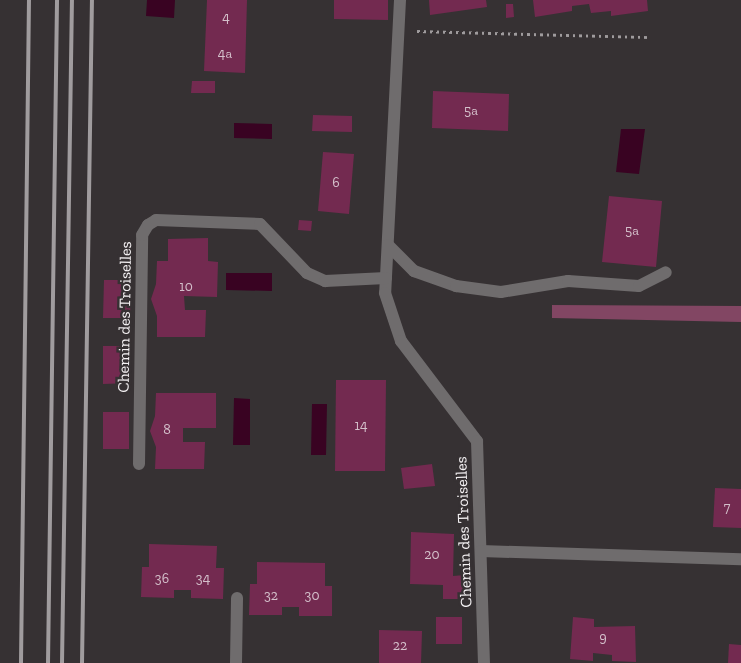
<!DOCTYPE html>
<style>
body{margin:0}
#map{position:relative;width:741px;height:663px;overflow:hidden;background:#363133;font-family:"Zilla Slab",serif}
div>[style]{position:absolute}
.green>*{inset:0;background:#824663}
.water>*{inset:0;background:#390322}
.building>*{inset:0;background:#732a50}
.path>*{height:3px;margin-top:-1.5px;transform-origin:0;background:repeating-linear-gradient(90deg,#9f9b9d 0 2.5px,transparent 0 6.5px)}
.minor>*{height:12px;margin:-6px;padding:0 6px;transform-origin:6px;border-radius:6px;background:#6f6c6d}
.rail>*{height:4px;margin:-2px;padding:0 2px;transform-origin:2px;border-radius:2px;background:#a09c9e}
span{translate:-50% -50%;white-space:nowrap;text-align:center;line-height:1.15;-webkit-text-stroke:5px #363133;paint-order:stroke}
.number-label{font-size:14px;color:#d4c0cb}
.number-label span{-webkit-text-stroke-width:0}
.street-label{font-size:16px;color:#f5f2f4}
</style>
<div id="map">
<div class="green">
<i style="clip-path:polygon(552px 305px,741px 306px,741px 322px,552px 318px)"></i>
</div>
<div class="water">
<i style="clip-path:polygon(147px 0,175px 0,174px 18px,146px 16px)"></i>
<i style="clip-path:polygon(234px 123px,272px 124px,272px 139px,234px 138px)"></i>
<i style="clip-path:polygon(621px 129px,645px 129px,639px 174px,616px 172px)"></i>
<i style="clip-path:polygon(226px 273px,272px 273px,272px 291px,226px 290px)"></i>
<i style="clip-path:polygon(234px 398px,250px 399px,250px 445px,233px 445px)"></i>
<i style="clip-path:polygon(312px 404px,327px 404px,326px 455px,311px 455px)"></i>
</div>
<div class="building">
<i style="clip-path:polygon(207px 0,247px 0,245px 73px,204px 71px)"></i>
<i style="clip-path:polygon(334px 0,388px 0,388px 20px,334px 19px)"></i>
<i style="clip-path:polygon(429px 0,486px 0,487px 7px,430px 15px)"></i>
<i style="clip-path:polygon(533px 0,647px 0,648px 11px,611px 16px,611px 11px,591px 13px,589px 4px,572px 6px,572px 11px,535px 17px)"></i>
<i style="clip-path:polygon(506px 4px,513px 4px,514px 17px,506px 18px)"></i>
<i style="clip-path:polygon(192px 81px,215px 81px,215px 93px,191px 93px)"></i>
<i style="clip-path:polygon(433px 91px,509px 94px,508px 131px,432px 128px)"></i>
<i style="clip-path:polygon(313px 115px,352px 116px,352px 132px,312px 131px)"></i>
<i style="clip-path:polygon(323px 152px,354px 154px,349px 214px,318px 211px)"></i>
<i style="clip-path:polygon(609px 196px,662px 201px,656px 267px,602px 262px)"></i>
<i style="clip-path:polygon(299px 220px,312px 221px,311px 231px,298px 230px)"></i>
<i style="clip-path:polygon(208px 238px,208px 261px,218px 262px,217px 297px,184px 296px,185px 310px,206px 310px,205px 337px,157px 337px,157px 316px,151px 299px,156px 284px,157px 261px,168px 261px,168px 239px)"></i>
<i style="clip-path:polygon(104px 280px,131px 280px,130px 318px,103px 318px)"></i>
<i style="clip-path:polygon(103px 346px,130px 346px,130px 383px,103px 384px)"></i>
<i style="clip-path:polygon(336px 380px,386px 380px,385px 471px,335px 471px)"></i>
<i style="clip-path:polygon(156px 393px,216px 393px,216px 428px,183px 428px,183px 442px,205px 442px,204px 469px,155px 469px,156px 447px,150px 431px,155px 416px)"></i>
<i style="clip-path:polygon(103px 412px,129px 412px,129px 449px,103px 449px)"></i>
<i style="clip-path:polygon(432px 464px,435px 486px,404px 489px,401px 468px)"></i>
<i style="clip-path:polygon(715px 488px,741px 489px,741px 528px,713px 527px)"></i>
<i style="clip-path:polygon(411px 532px,454px 534px,453px 576px,465px 575px,466px 599px,443px 599px,443px 585px,410px 584px)"></i>
<i style="clip-path:polygon(149px 544px,217px 546px,216px 568px,224px 568px,223px 599px,191px 598px,191px 590px,174px 590px,174px 598px,141px 597px,142px 567px,149px 567px)"></i>
<i style="clip-path:polygon(257px 562px,325px 563px,325px 586px,332px 586px,332px 616px,299px 616px,299px 607px,282px 607px,282px 615px,249px 615px,250px 584px,257px 584px)"></i>
<i style="clip-path:polygon(436px 617px,462px 617px,462px 644px,436px 644px)"></i>
<i style="clip-path:polygon(573px 617px,594px 619px,594px 627px,635px 626px,636px 662px,612px 661px,612px 655px,593px 653px,593px 661px,570px 659px)"></i>
<i style="clip-path:polygon(379px 630px,422px 631px,421px 663px,379px 663px)"></i>
<i style="clip-path:polygon(729px 644px,741px 645px,741px 663px,728px 663px)"></i>
</div>
<div class="path">
<i style="left:417px;top:31px;width:234px;rotate:1.5deg"></i>
</div>
<div class="minor">
<i style="left:400px;top:0;width:293px;rotate:92.9deg"></i>
<i style="left:385px;top:293px;width:51px;rotate:71.6deg"></i>
<i style="left:401px;top:341px;width:126px;rotate:52.8deg"></i>
<i style="left:477px;top:441px;width:222px;rotate:88.2deg"></i>
<i style="left:388px;top:245px;width:37px;rotate:45deg"></i>
<i style="left:414px;top:271px;width:45px;rotate:19.7deg"></i>
<i style="left:456px;top:286px;width:45px;rotate:7.6deg"></i>
<i style="left:501px;top:292px;width:68px;rotate:-9.3deg"></i>
<i style="left:568px;top:281px;width:71px;rotate:4deg"></i>
<i style="left:639px;top:286px;width:30px;rotate:-27deg"></i>
<i style="left:139px;top:464px;width:229px;rotate:-89.2deg"></i>
<i style="left:142px;top:235px;width:12px;rotate:-59deg"></i>
<i style="left:148px;top:225px;width:9px;rotate:-32deg"></i>
<i style="left:156px;top:220px;width:104px;rotate:2.2deg"></i>
<i style="left:260px;top:224px;width:68px;rotate:46.2deg"></i>
<i style="left:307px;top:273px;width:20px;rotate:24deg"></i>
<i style="left:325px;top:281px;width:61px;rotate:-2.8deg"></i>
<i style="left:481px;top:551px;width:260px;rotate:1.8deg"></i>
<i style="left:236px;top:663px;width:65px;rotate:-89.1deg"></i>
</div>
<div class="rail">
<i style="left:21px;top:663px;width:663px;rotate:-89.31deg"></i>
<i style="left:48px;top:663px;width:663px;rotate:-89.22deg"></i>
<i style="left:62px;top:663px;width:663px;rotate:-89.14deg"></i>
<i style="left:82px;top:663px;width:663px;rotate:-89.14deg"></i>
</div>
<div class="number-label">
<span style="left:226px;top:18px">4</span>
<span style="left:225px;top:54px">4a</span>
<span style="left:471px;top:111px">5a</span>
<span style="left:336px;top:183px">6</span>
<span style="left:632px;top:231px">5a</span>
<span style="left:186px;top:287px">10</span>
<span style="left:361px;top:426px">14</span>
<span style="left:167px;top:430px">8</span>
<span style="left:727px;top:508px">7</span>
<span style="left:432px;top:555px">20</span>
<span style="left:162px;top:579px">36</span>
<span style="left:203px;top:579px">34</span>
<span style="left:271px;top:596px">32</span>
<span style="left:312px;top:596px">30</span>
<span style="left:603px;top:638px">9</span>
<span style="left:400px;top:646px">22</span>
</div>
<div class="street-label">
<span style="left:125px;top:317px;rotate:-89deg">Chemin des Troiselles</span>
<span style="left:464px;top:532px;rotate:-92deg">Chemin des Troiselles</span>
</div>
</div>
